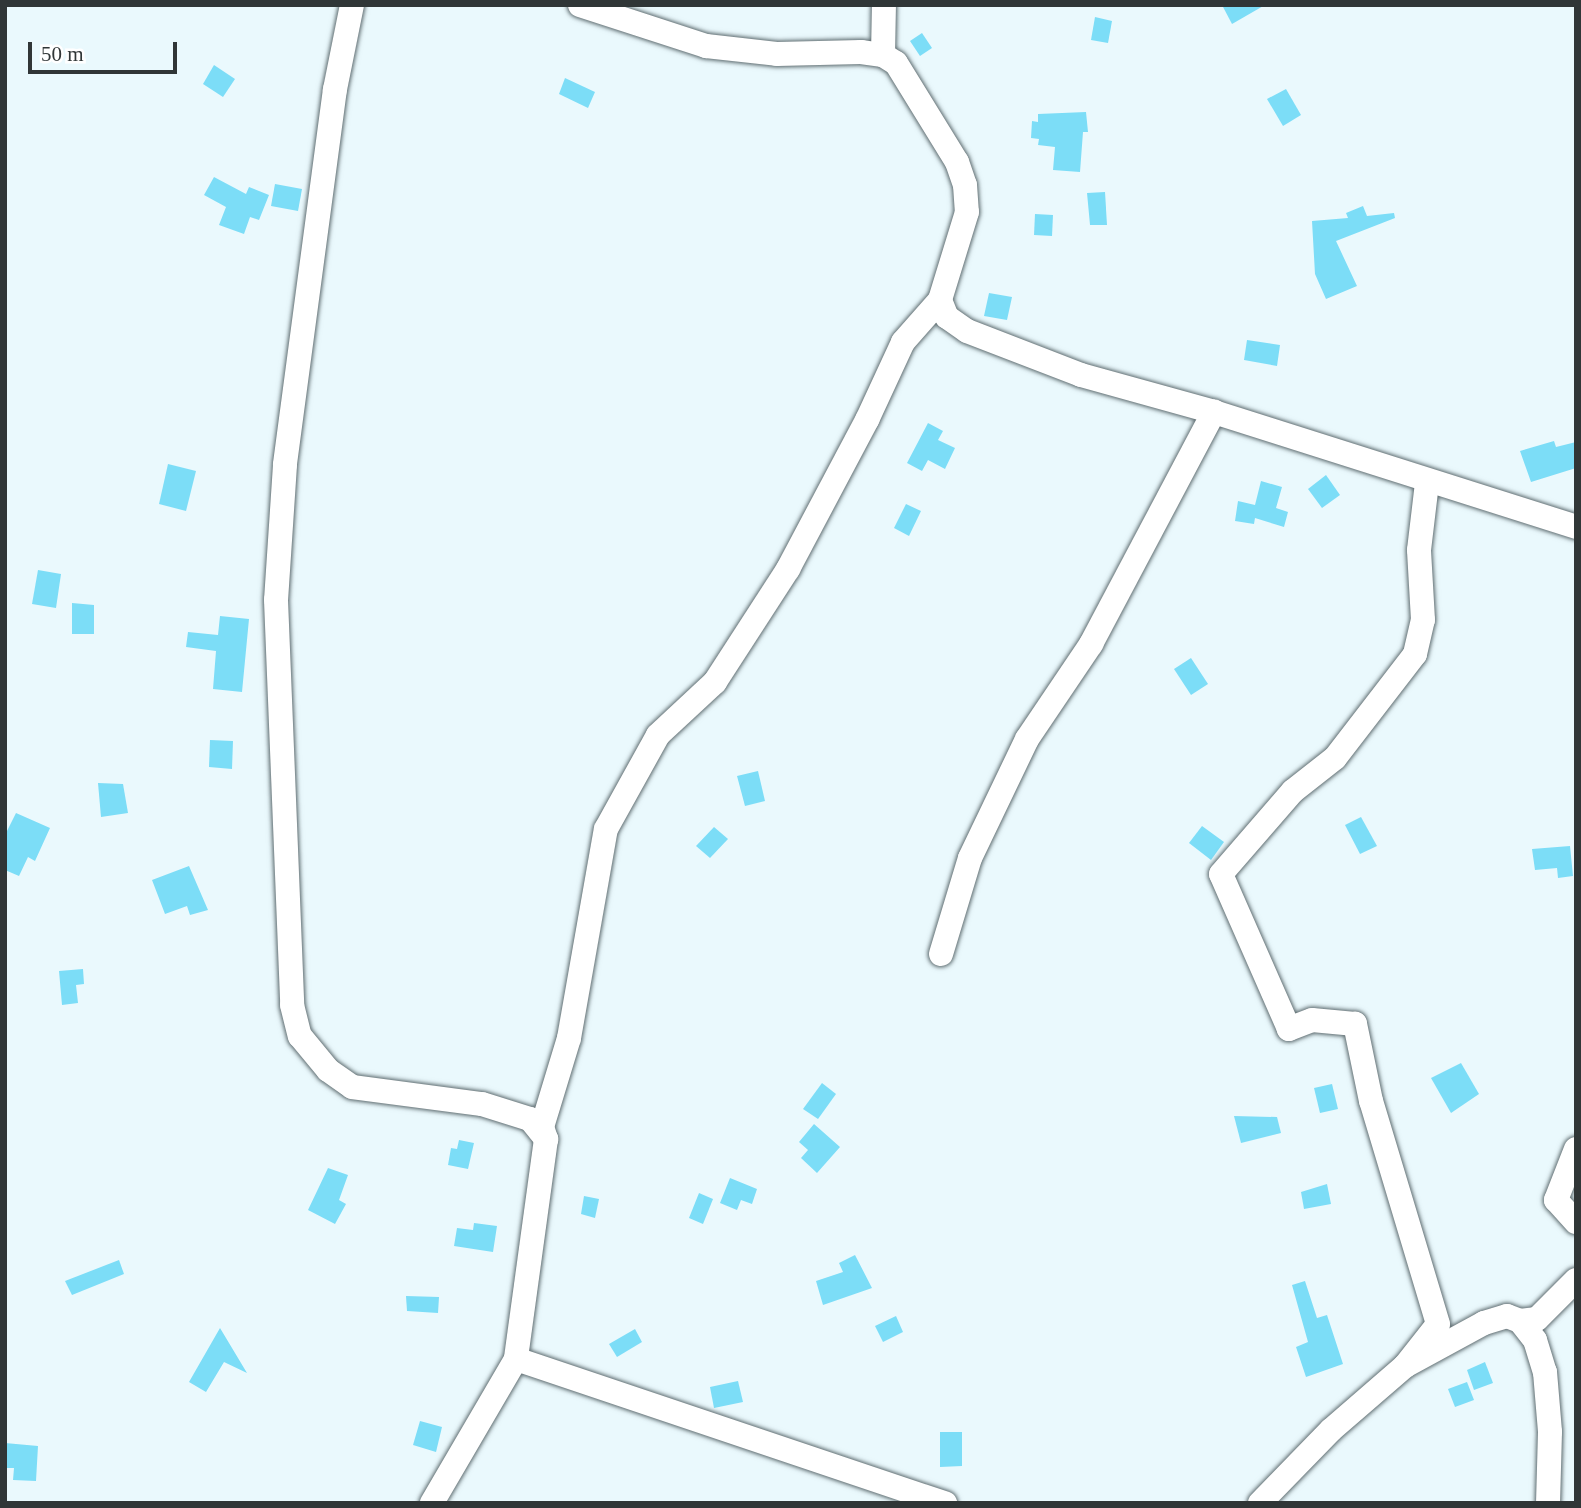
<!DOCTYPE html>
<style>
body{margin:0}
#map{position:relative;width:1581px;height:1508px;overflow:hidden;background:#eaf9fd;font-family:"Times New Roman",serif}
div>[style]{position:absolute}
.building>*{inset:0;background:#7cddf7}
.roads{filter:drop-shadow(0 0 2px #606e72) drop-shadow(0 0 2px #606e72)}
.street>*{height:24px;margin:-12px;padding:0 12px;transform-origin:12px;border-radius:12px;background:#fff}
span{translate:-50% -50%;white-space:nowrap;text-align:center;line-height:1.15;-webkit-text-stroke:6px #fff;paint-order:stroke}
.frame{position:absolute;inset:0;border:7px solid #303637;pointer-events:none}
.scale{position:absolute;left:28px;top:42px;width:149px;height:32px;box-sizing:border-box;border:4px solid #303637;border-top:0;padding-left:9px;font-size:21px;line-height:24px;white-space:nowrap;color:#303637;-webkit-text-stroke:5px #fff;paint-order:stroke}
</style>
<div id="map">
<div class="building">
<i style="clip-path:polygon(1222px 5px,1265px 5px,1232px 24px)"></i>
<i style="clip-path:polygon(1095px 17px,1112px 21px,1108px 43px,1091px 40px)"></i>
<i style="clip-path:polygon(922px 33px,932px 48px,920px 56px,910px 41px)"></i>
<i style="clip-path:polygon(214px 65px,235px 79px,223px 97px,203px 84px)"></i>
<i style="clip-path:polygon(565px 78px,595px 92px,588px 108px,559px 94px)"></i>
<i style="clip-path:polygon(1286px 89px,1301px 115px,1283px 126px,1267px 99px)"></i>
<i style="clip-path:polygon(1086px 112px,1088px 132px,1083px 132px,1080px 172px,1053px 170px,1055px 147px,1038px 145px,1039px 139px,1031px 138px,1032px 121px,1038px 122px,1038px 114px)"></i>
<i style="clip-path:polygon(214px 177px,246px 194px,249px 187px,269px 195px,259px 220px,250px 217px,244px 234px,219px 225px,226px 207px,204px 195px)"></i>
<i style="clip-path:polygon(275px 184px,302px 189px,298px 211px,271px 206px)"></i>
<i style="clip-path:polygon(1105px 192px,1107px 225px,1090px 225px,1087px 193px)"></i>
<i style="clip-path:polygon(1363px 206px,1367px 216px,1394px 213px,1395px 218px,1336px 241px,1357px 286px,1326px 299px,1315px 274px,1312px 221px,1348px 218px,1346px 213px)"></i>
<i style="clip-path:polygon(1035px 214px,1053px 215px,1052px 236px,1034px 235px)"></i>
<i style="clip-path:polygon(989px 293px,1012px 297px,1007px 320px,984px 316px)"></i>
<i style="clip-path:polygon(1247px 340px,1280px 345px,1277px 366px,1244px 360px)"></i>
<i style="clip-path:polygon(928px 423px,943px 431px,938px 440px,955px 448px,945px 469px,928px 460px,922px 471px,907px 463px)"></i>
<i style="clip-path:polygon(1554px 441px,1556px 447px,1576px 442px,1576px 468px,1531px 482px,1520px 451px)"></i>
<i style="clip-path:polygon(168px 464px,196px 471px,186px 511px,159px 504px)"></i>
<i style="clip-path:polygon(1326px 475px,1340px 495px,1322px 508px,1308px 489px)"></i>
<i style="clip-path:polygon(1261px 481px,1282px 487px,1276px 508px,1288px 512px,1284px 527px,1255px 518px,1254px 524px,1235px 521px,1238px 501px,1255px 505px)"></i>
<i style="clip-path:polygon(906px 504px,921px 511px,909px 536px,894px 528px)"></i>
<i style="clip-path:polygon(38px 570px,61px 574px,56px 608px,32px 604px)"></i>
<i style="clip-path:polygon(72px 603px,94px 605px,94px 634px,72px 634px)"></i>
<i style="clip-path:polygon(220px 616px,249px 619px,242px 692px,213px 689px,216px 651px,186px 647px,188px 632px,218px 635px)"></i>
<i style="clip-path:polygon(1191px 658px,1208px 684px,1191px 695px,1174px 669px)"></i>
<i style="clip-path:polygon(210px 740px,233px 741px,232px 769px,209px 767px)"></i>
<i style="clip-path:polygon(758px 771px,765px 801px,745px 806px,737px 776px)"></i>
<i style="clip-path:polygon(98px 783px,123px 784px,128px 813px,101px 817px)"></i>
<i style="clip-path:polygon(16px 813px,50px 828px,35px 861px,28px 857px,19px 876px,5px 870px,5px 835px)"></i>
<i style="clip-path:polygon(1361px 817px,1377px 846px,1360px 854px,1345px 825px)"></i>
<i style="clip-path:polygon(1202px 826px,1224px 842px,1211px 860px,1189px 843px)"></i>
<i style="clip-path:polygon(714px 827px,728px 839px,710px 858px,696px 846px)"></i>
<i style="clip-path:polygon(1570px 846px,1573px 876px,1558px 878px,1557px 868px,1535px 870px,1532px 849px)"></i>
<i style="clip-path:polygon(189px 866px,208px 910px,190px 915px,187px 906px,165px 914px,152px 880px)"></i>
<i style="clip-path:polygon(83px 969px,84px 984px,76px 985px,78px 1003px,62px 1005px,59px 971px)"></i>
<i style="clip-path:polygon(1461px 1063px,1479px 1094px,1451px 1113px,1431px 1078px)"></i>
<i style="clip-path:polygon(822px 1083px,836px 1094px,818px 1119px,803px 1109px)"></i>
<i style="clip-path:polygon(1332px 1084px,1338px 1109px,1320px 1113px,1314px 1088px)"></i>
<i style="clip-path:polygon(1234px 1116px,1277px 1117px,1281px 1133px,1241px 1143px)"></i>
<i style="clip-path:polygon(814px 1124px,840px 1147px,817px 1173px,801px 1158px,808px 1150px,799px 1142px)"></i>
<i style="clip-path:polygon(459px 1140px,474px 1143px,468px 1169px,448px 1165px,451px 1148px,457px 1149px)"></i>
<i style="clip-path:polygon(328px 1168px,348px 1175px,339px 1200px,346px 1204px,335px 1224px,308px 1210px)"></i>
<i style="clip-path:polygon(730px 1178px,757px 1189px,752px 1204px,741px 1200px,737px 1210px,720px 1203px)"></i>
<i style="clip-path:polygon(1327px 1184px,1331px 1204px,1304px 1209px,1301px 1192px)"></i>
<i style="clip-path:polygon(699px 1193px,713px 1199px,703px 1224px,689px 1218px)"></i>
<i style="clip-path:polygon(584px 1196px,599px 1199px,595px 1218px,581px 1214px)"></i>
<i style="clip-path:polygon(474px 1223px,497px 1226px,493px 1252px,454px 1246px,457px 1228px,473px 1230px)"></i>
<i style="clip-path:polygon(855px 1255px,872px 1288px,823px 1305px,816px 1281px,843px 1272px,839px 1263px)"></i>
<i style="clip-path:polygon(119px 1260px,124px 1274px,72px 1295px,65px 1281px)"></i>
<i style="clip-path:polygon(1305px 1281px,1317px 1318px,1327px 1315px,1343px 1364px,1306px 1377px,1296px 1347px,1308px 1342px,1292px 1285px)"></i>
<i style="clip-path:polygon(406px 1296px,439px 1297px,438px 1313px,407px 1311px)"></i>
<i style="clip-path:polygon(896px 1316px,903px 1332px,883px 1342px,875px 1326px)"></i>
<i style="clip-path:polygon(220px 1328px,247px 1373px,224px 1362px,206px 1392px,189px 1382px)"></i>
<i style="clip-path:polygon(635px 1329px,642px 1342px,617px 1357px,609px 1344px)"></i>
<i style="clip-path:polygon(1485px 1362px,1493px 1383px,1474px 1390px,1467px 1370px)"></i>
<i style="clip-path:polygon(738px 1381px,743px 1402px,714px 1408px,710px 1387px)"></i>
<i style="clip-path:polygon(1467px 1382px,1474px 1400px,1455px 1407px,1448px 1389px)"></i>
<i style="clip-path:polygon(420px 1421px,442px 1427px,436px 1452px,413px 1445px)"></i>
<i style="clip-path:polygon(940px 1432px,962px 1432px,962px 1466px,940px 1467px)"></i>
<i style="clip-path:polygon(5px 1443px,38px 1446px,36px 1481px,13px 1480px,14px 1468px,5px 1468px)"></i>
</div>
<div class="roads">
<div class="street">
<i style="left:352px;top:5px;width:86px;rotate:101.4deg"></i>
<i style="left:335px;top:89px;width:379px;rotate:97.6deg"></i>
<i style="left:285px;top:465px;width:135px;rotate:93.8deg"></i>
<i style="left:276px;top:600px;width:405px;rotate:87.7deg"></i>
<i style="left:292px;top:1005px;width:32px;rotate:76deg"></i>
<i style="left:300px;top:1036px;width:44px;rotate:50.5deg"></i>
<i style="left:328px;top:1070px;width:29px;rotate:35deg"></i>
<i style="left:352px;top:1087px;width:131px;rotate:7.5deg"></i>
<i style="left:482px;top:1104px;width:50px;rotate:17.4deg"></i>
<i style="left:530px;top:1119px;width:26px;rotate:51deg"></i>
<i style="left:546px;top:1139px;width:222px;rotate:97.8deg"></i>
<i style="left:516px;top:1359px;width:167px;rotate:120.3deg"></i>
<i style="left:580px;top:5px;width:133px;rotate:18deg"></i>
<i style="left:706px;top:46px;width:71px;rotate:6.4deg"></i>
<i style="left:777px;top:54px;width:84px;rotate:-1.4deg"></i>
<i style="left:861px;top:52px;width:22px;rotate:8deg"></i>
<i style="left:883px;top:55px;width:15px;rotate:32deg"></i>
<i style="left:896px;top:63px;width:116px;rotate:58.4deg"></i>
<i style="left:957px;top:162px;width:24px;rotate:71deg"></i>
<i style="left:965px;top:185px;width:27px;rotate:86deg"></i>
<i style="left:967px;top:212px;width:92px;rotate:107.1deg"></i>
<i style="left:940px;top:300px;width:18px;rotate:68deg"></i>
<i style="left:947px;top:317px;width:24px;rotate:35deg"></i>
<i style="left:967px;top:331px;width:122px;rotate:21.1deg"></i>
<i style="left:1081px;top:375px;width:138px;rotate:15.5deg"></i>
<i style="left:1214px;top:412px;width:380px;rotate:17.6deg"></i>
<i style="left:883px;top:55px;width:50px;rotate:-88.9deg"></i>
<i style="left:941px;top:954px;width:100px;rotate:-73.2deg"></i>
<i style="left:970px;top:858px;width:132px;rotate:-64.4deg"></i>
<i style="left:1027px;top:739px;width:115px;rotate:-56deg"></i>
<i style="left:1091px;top:644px;width:263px;rotate:-62.1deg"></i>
<i style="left:546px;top:1139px;width:13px;rotate:-108deg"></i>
<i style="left:542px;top:1127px;width:93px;rotate:-73.1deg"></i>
<i style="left:569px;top:1038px;width:212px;rotate:-80deg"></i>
<i style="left:606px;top:829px;width:107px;rotate:-61deg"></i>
<i style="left:658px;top:735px;width:78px;rotate:-42.9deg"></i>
<i style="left:715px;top:682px;width:135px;rotate:-57.1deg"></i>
<i style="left:788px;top:569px;width:169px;rotate:-62.1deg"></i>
<i style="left:867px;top:420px;width:86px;rotate:-65.2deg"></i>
<i style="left:903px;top:342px;width:56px;rotate:-48.6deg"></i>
<i style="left:1576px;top:1149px;width:55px;rotate:111.4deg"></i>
<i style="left:1556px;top:1200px;width:30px;rotate:48deg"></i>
<i style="left:1520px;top:1321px;width:17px;rotate:-7deg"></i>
<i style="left:1537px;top:1319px;width:55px;rotate:-45deg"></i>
<i style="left:516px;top:1359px;width:453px;rotate:18.6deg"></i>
<i style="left:1405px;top:1366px;width:53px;rotate:-51.8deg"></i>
<i style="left:1438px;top:1324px;width:233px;rotate:-106.7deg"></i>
<i style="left:1371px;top:1101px;width:79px;rotate:-101.7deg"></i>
<i style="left:1355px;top:1024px;width:43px;rotate:-174.7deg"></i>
<i style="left:1312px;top:1020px;width:25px;rotate:159deg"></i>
<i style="left:1289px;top:1029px;width:169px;rotate:-113.7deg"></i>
<i style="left:1221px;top:874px;width:110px;rotate:-49.1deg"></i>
<i style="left:1293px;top:791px;width:53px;rotate:-38.2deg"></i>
<i style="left:1335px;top:758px;width:131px;rotate:-52.4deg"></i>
<i style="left:1415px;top:654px;width:35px;rotate:-77deg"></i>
<i style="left:1423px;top:620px;width:70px;rotate:-93.3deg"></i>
<i style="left:1419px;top:550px;width:67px;rotate:-83.2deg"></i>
<i style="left:1260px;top:1503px;width:102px;rotate:-45.8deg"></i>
<i style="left:1331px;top:1430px;width:98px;rotate:-40.9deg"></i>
<i style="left:1405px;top:1366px;width:90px;rotate:-28.6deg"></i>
<i style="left:1484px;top:1323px;width:24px;rotate:-17deg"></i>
<i style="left:1507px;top:1316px;width:14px;rotate:21deg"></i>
<i style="left:1520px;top:1321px;width:24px;rotate:52deg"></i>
<i style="left:1535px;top:1340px;width:34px;rotate:73deg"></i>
<i style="left:1545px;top:1372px;width:60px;rotate:85.2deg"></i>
<i style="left:1550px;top:1432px;width:71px;rotate:91.6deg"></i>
</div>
</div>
<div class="frame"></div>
<div class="scale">50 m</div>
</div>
